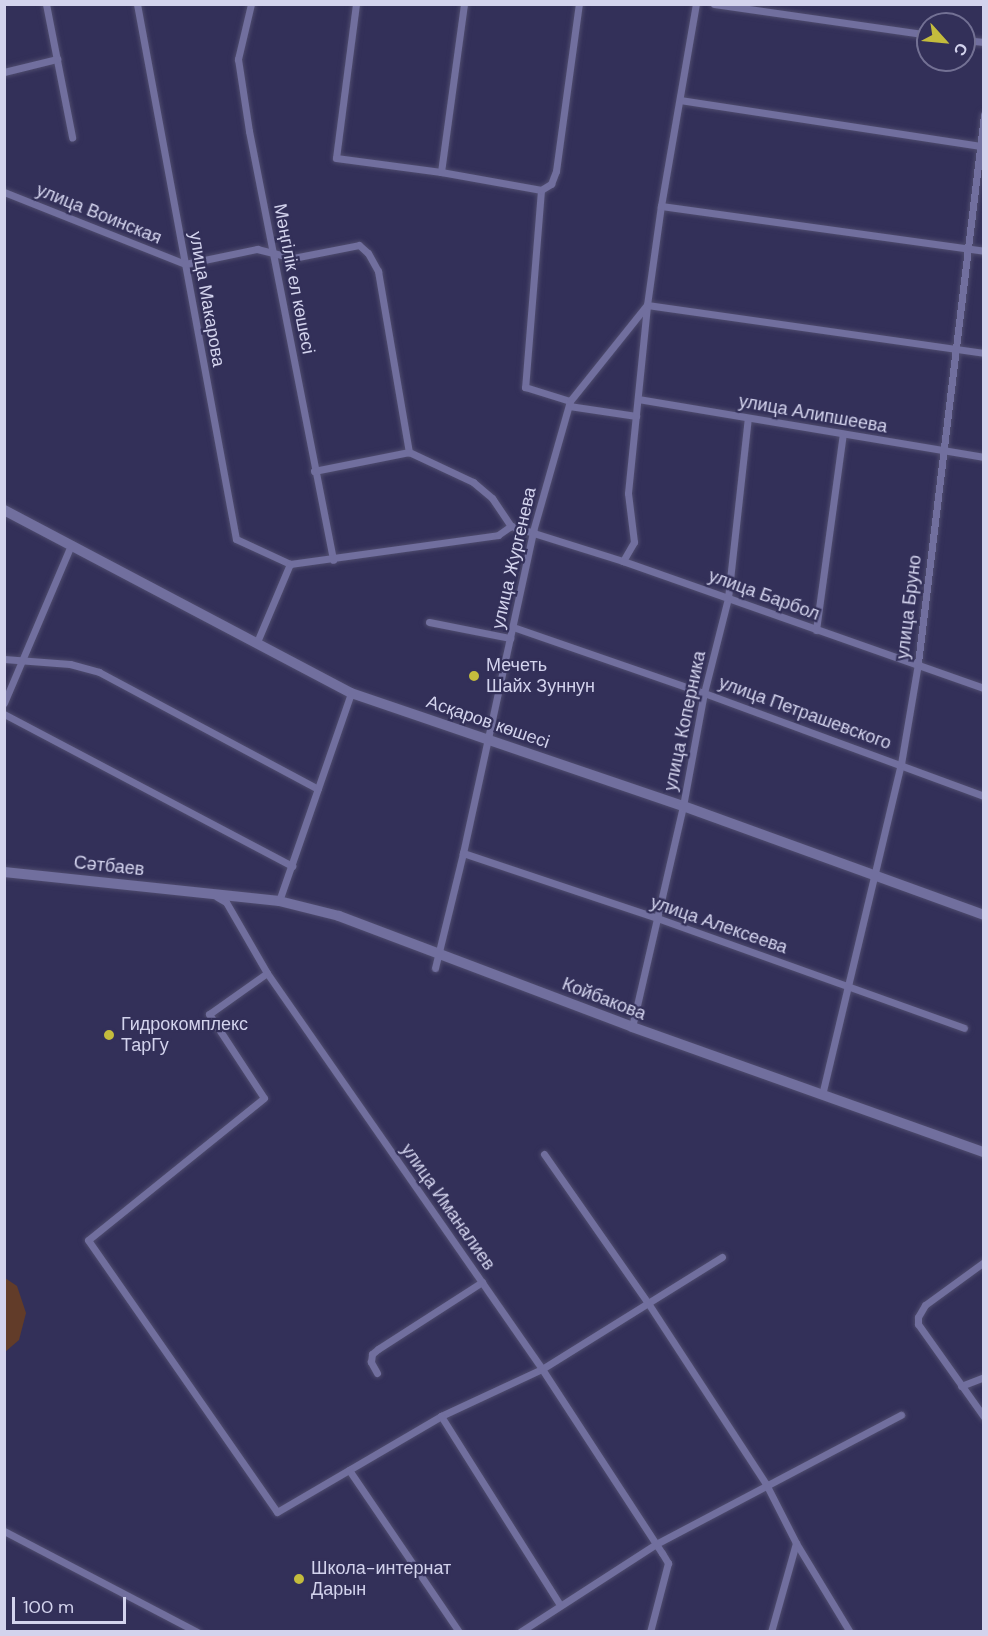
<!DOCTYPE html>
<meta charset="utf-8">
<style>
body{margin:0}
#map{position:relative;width:988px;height:1636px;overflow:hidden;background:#333059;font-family:"DM Sans",sans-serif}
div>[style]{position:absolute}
.green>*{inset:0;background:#623c29}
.roads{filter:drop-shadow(0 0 2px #4f4c6e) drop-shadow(0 0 2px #4f4c6e)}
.street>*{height:7px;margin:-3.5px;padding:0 3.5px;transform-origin:3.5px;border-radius:3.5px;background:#716f9e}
.secondary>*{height:10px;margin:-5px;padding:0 5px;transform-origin:5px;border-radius:5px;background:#716f9e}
.dots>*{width:16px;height:16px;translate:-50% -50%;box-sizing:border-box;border:3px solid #333059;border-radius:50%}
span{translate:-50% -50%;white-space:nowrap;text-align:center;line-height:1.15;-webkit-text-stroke:4.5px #333059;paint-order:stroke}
.street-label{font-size:18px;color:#d3d3ed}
.poi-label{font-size:18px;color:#d3d3ed}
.left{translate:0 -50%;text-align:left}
.frame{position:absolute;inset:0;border:6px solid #d3d3ed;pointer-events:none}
.north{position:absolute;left:916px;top:12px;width:60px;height:60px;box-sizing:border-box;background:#333059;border:2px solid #737194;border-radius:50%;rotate:117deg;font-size:16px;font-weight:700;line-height:24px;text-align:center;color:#d3d3ed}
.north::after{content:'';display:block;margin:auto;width:21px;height:27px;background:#c4bc3d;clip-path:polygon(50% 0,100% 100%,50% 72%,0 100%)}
.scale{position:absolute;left:12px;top:1597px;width:114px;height:27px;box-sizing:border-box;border:3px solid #d3d3ed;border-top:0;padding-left:8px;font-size:18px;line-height:21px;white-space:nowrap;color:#d3d3ed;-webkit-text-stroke:4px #333059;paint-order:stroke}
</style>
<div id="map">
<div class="green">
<i style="clip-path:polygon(5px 1278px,17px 1286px,26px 1313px,19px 1340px,5px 1352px)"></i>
</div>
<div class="roads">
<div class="street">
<i style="left:46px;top:4px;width:136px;rotate:78.9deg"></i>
<i style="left:137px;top:4px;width:544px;rotate:79.52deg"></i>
<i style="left:236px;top:539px;width:60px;rotate:24.8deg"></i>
<i style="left:251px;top:4px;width:57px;rotate:103.3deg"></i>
<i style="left:238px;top:59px;width:73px;rotate:81.3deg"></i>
<i style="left:249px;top:131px;width:437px;rotate:78.9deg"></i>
<i style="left:356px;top:4px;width:155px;rotate:97.4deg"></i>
<i style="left:336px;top:158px;width:106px;rotate:7.6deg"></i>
<i style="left:441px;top:172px;width:102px;rotate:10.2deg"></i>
<i style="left:541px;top:190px;width:198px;rotate:94.6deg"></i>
<i style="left:525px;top:387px;width:47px;rotate:17.3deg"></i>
<i style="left:714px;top:4px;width:216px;rotate:8.2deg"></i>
<i style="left:964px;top:40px;width:20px;rotate:6deg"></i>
<i style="left:4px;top:72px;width:55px;rotate:-13.8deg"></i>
<i style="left:680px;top:100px;width:304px;rotate:8.7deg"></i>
<i style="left:441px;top:172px;width:170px;rotate:-82.2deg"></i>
<i style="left:541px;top:190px;width:12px;rotate:-31deg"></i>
<i style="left:551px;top:184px;width:14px;rotate:-69deg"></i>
<i style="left:556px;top:171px;width:169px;rotate:-82.2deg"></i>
<i style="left:4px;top:192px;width:195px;rotate:21.7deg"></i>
<i style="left:185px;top:264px;width:74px;rotate:-11.8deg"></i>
<i style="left:257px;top:249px;width:37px;rotate:14deg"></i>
<i style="left:293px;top:258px;width:67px;rotate:-11.1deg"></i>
<i style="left:359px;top:245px;width:12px;rotate:42deg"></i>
<i style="left:368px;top:253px;width:21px;rotate:61deg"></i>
<i style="left:378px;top:271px;width:184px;rotate:80.3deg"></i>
<i style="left:661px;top:206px;width:326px;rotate:7.9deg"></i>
<i style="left:638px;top:399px;width:351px;rotate:9.5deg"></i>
<i style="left:569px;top:406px;width:68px;rotate:8.5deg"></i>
<i style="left:314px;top:471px;width:97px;rotate:-11.3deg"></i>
<i style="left:409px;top:452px;width:71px;rotate:25.1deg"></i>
<i style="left:473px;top:482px;width:25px;rotate:40deg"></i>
<i style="left:492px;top:498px;width:34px;rotate:56deg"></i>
<i style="left:623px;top:561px;width:22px;rotate:-60deg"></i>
<i style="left:634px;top:542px;width:49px;rotate:-97deg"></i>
<i style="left:628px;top:493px;width:189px;rotate:-84.2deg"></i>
<i style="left:647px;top:305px;width:100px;rotate:-82deg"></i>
<i style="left:661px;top:206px;width:205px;rotate:-80.2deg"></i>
<i style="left:429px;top:622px;width:83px;rotate:11.2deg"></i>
<i style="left:513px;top:627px;width:202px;rotate:19.1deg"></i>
<i style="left:704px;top:693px;width:298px;rotate:20.2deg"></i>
<i style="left:816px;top:630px;width:198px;rotate:-82.2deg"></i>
<i style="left:257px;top:642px;width:85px;rotate:-67.1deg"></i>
<i style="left:290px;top:564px;width:210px;rotate:-7.9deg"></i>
<i style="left:498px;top:535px;width:16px;rotate:-35deg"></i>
<i style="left:511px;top:526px;width:117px;rotate:17.4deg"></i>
<i style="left:623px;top:561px;width:383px;rotate:19.4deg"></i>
<i style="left:4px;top:659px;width:66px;rotate:4.3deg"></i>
<i style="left:70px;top:664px;width:30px;rotate:15deg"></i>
<i style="left:99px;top:672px;width:248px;rotate:28.1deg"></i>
<i style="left:4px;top:703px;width:172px;rotate:-67deg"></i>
<i style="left:4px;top:714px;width:326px;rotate:27.8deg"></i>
<i style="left:463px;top:853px;width:205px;rotate:18.5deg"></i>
<i style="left:657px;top:918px;width:326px;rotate:19.7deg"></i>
<i style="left:217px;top:897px;width:10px;rotate:29deg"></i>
<i style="left:226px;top:902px;width:82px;rotate:60deg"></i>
<i style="left:267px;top:973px;width:482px;rotate:55.2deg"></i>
<i style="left:542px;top:1369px;width:220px;rotate:56.9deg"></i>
<i style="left:662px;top:1553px;width:12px;rotate:59deg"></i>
<i style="left:668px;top:1563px;width:71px;rotate:104.6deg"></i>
<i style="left:279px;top:901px;width:220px;rotate:-70.9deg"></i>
<i style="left:435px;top:968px;width:118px;rotate:-76.3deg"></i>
<i style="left:463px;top:853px;width:330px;rotate:-77.7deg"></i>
<i style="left:533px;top:531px;width:135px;rotate:-74.1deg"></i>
<i style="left:570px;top:401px;width:123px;rotate:-51.3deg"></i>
<i style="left:647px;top:305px;width:340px;rotate:8.1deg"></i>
<i style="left:267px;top:973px;width:71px;rotate:144.7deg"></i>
<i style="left:209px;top:1014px;width:100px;rotate:56.8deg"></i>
<i style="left:264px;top:1098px;width:226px;rotate:141.1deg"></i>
<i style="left:88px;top:1240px;width:331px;rotate:55.2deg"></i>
<i style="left:277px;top:1512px;width:190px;rotate:-30.3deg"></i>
<i style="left:441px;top:1416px;width:111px;rotate:-25deg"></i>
<i style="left:542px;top:1369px;width:212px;rotate:-31.9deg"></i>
<i style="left:632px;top:1027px;width:227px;rotate:-77deg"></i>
<i style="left:683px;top:806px;width:115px;rotate:-79.5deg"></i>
<i style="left:704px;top:693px;width:98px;rotate:-75.8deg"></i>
<i style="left:728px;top:598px;width:181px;rotate:-83.7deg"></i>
<i style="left:822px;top:1095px;width:340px;rotate:-76.6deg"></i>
<i style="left:901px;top:764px;width:102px;rotate:-80.4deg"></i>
<i style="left:918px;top:663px;width:552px;rotate:-83.13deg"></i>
<i style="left:544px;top:1154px;width:182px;rotate:55.1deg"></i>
<i style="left:648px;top:1303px;width:216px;rotate:56.9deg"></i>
<i style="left:766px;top:1484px;width:66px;rotate:63deg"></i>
<i style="left:796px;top:1543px;width:104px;rotate:58.8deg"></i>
<i style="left:984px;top:1262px;width:73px;rotate:143.9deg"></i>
<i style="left:925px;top:1305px;width:14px;rotate:120deg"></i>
<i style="left:918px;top:1317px;width:7px;rotate:90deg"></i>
<i style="left:918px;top:1324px;width:114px;rotate:54.6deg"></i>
<i style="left:377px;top:1373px;width:13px;rotate:-119deg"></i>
<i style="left:371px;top:1362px;width:8px;rotate:-83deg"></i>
<i style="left:372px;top:1354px;width:8px;rotate:-40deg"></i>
<i style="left:378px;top:1349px;width:124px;rotate:-32.8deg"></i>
<i style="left:961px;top:1386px;width:25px;rotate:-21deg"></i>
<i style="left:441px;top:1416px;width:223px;rotate:57.8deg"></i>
<i style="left:349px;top:1470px;width:196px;rotate:55.8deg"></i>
<i style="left:4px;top:1531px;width:218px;rotate:27.6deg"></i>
<i style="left:520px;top:1632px;width:162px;rotate:-32.9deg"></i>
<i style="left:656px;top:1544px;width:277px;rotate:-27.8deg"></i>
<i style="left:771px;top:1632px;width:92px;rotate:-74.3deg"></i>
</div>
<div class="secondary">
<i style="left:4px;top:510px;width:392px;rotate:27.8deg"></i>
<i style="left:351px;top:693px;width:351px;rotate:18.8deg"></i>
<i style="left:683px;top:806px;width:320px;rotate:19.9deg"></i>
<i style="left:4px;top:872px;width:277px;rotate:6deg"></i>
<i style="left:279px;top:901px;width:62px;rotate:14deg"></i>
<i style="left:339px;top:916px;width:313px;rotate:20.7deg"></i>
<i style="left:632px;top:1027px;width:374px;rotate:19.6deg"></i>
</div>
</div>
<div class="dots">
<i style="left:474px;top:676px;background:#c4bc3d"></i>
<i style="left:109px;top:1035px;background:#c4bc3d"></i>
<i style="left:299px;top:1579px;background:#c4bc3d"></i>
</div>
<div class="street-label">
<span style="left:99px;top:214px;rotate:22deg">улица Воинская</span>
<span style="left:294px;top:279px;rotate:79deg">Мәңгілік ел көшесі</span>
<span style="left:207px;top:299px;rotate:80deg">улица Макарова</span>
<span style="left:813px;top:414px;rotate:10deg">улица Алипшеева</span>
<span style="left:514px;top:558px;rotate:-77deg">улица Жургенева</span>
<span style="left:764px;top:595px;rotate:20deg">улица Барбол</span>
<span style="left:909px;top:607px;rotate:-83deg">улица Бруно</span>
<span style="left:805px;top:713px;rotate:20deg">улица Петрашевского</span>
<span style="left:685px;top:721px;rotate:-78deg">улица Коперника</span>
<span style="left:488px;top:722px;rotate:19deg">Асқаров көшесі</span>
<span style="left:109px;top:866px;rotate:6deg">Сәтбаев</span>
<span style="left:719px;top:925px;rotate:19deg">улица Алексеева</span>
<span style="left:604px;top:999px;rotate:21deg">Койбакова</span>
<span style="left:448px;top:1207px;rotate:55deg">улица Иманалиев</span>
</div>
<div class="poi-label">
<span class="left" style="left:486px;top:676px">Мечеть<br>Шайх Зуннун</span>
<span class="left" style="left:121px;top:1035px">Гидрокомплекс<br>ТарГу</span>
<span class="left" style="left:311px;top:1579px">Школа-интернат<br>Дарын</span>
</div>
<div class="frame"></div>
<div class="north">С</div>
<div class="scale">100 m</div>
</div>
